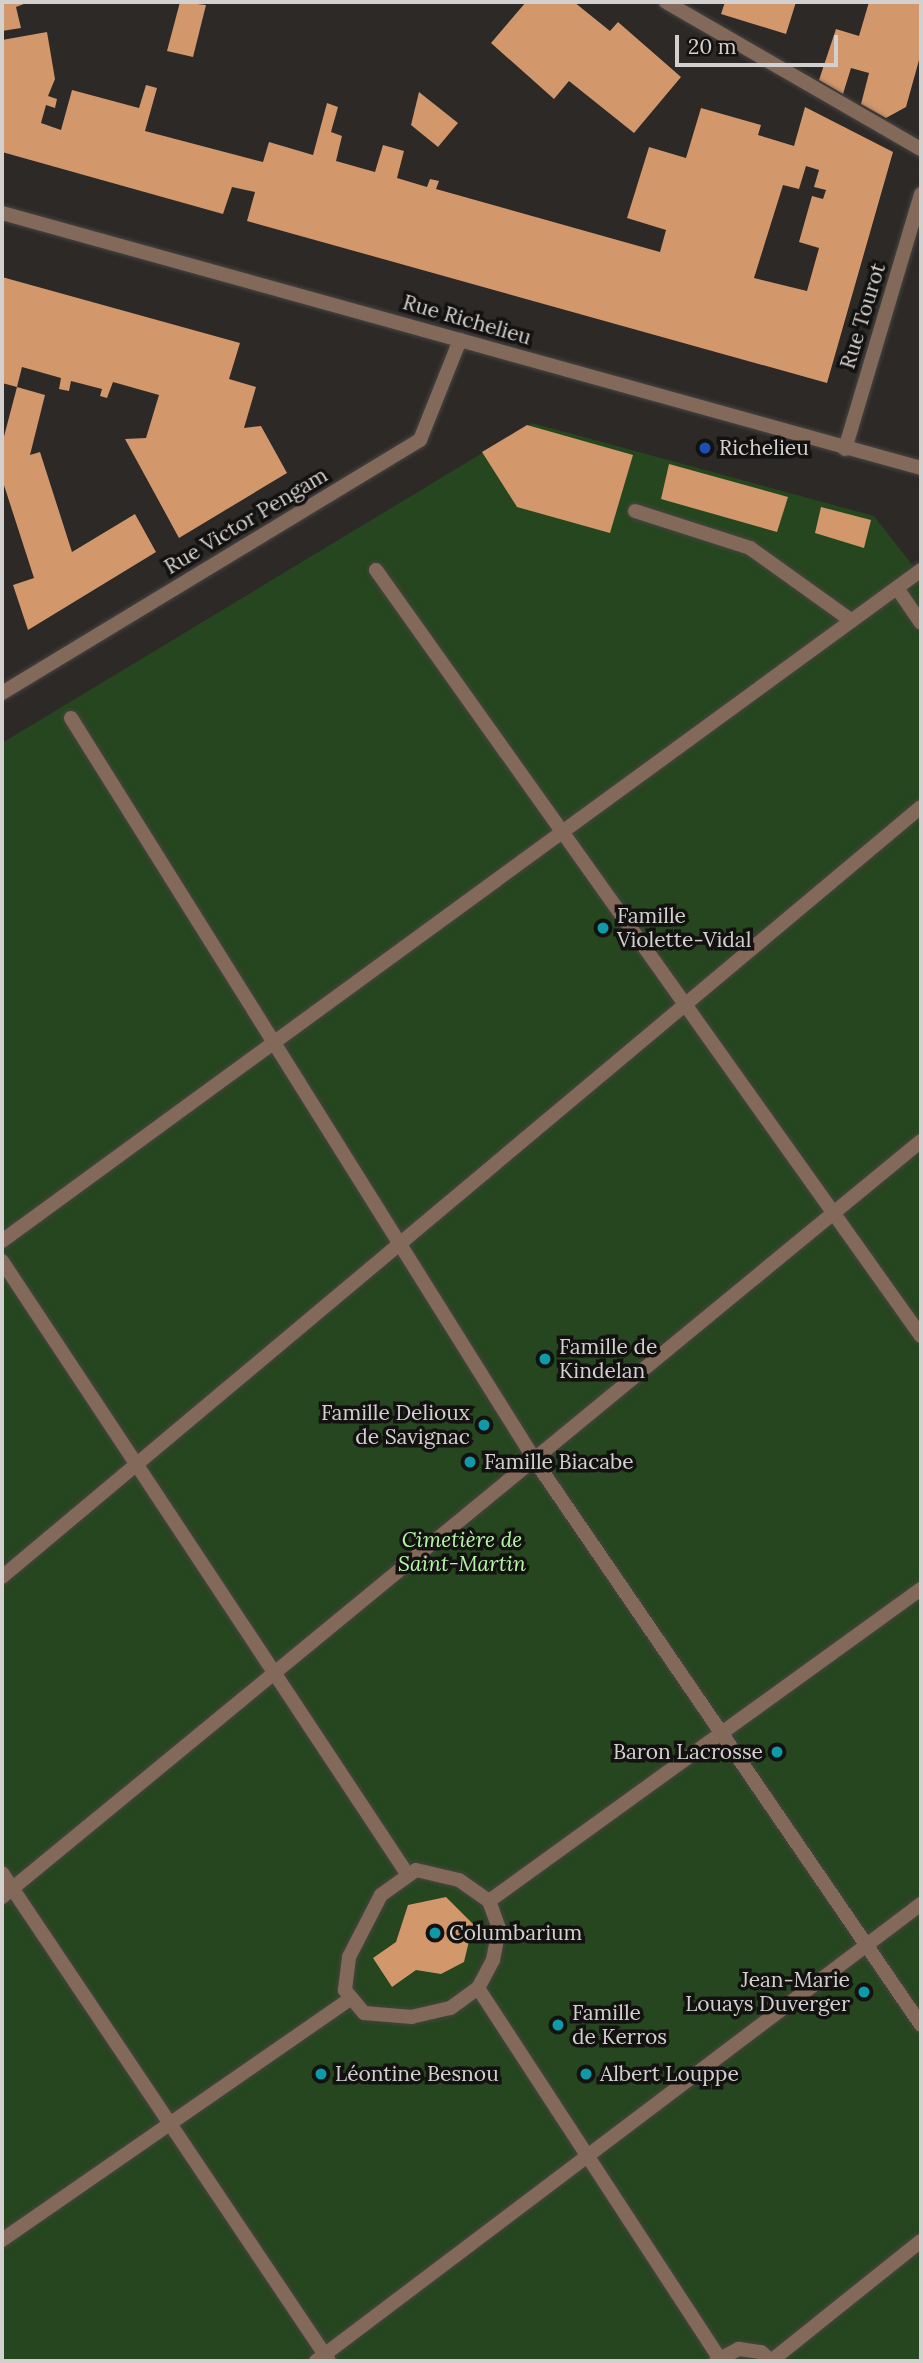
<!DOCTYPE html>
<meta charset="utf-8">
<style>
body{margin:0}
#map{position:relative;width:923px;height:2363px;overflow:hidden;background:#2c2927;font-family:Lora,serif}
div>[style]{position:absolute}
.green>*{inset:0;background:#25461e}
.building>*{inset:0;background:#d3976c}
.roads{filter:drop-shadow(0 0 2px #474442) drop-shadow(0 0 2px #474442)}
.service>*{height:14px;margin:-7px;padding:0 7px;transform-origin:7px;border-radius:7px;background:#836959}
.minor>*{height:14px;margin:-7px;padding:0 7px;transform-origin:7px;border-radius:7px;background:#836959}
.tertiary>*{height:14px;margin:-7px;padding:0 7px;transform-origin:7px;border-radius:7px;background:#836959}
.dots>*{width:19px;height:19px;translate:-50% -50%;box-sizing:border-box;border:4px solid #131211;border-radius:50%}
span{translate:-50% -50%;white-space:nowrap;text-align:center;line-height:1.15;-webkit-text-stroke:7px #131211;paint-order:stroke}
.street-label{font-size:21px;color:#d3d1d0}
.poi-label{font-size:21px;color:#d3d1d0}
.left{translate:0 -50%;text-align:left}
.right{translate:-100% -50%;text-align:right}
.park-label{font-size:21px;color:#b5f6a8;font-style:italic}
.frame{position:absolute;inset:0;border:4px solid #d3d1d0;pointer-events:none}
.scale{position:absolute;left:675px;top:35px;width:163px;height:32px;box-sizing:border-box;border:4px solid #d3d1d0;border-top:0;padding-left:9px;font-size:21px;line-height:24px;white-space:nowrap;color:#d3d1d0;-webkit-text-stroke:5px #131211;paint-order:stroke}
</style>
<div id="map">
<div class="green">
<i style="clip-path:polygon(532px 423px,874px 516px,921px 576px,921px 2361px,2px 2361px,2px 743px)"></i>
</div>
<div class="building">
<i style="clip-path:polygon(2px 2px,29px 2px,16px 7px,21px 28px,2px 31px)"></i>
<i style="clip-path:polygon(180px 2px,206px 5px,193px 57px,167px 51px)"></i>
<i style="clip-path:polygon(526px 2px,574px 2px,610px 31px,618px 22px,681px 77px,634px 133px,569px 81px,554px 99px,491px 43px)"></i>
<i style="clip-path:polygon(725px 2px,796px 2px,786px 34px,721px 14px)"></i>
<i style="clip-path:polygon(869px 2px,921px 2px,921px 53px,906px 107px,886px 118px,861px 104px,869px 73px,851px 68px,843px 94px,819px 80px,836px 29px,859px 36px)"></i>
<i style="clip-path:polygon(evenodd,47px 32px,55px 79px,48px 96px,57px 99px,55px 108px,46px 105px,41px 123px,61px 130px,72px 90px,139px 108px,146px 85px,157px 88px,145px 131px,263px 162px,269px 142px,313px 155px,327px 103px,338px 107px,331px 132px,342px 136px,336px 161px,375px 172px,383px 145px,404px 151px,397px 178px,427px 187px,430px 179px,439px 181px,436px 189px,660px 252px,666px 230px,627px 218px,649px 147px,686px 158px,701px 108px,761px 125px,758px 135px,794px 146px,805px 107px,893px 152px,827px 383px,247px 221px,255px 192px,232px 187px,223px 214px,2px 152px,2px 40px,47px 32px,806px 166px,819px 170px,814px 187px,826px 190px,823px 199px,812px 196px,799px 242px,819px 248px,807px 291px,754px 278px,783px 185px,799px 189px,806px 166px)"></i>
<i style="clip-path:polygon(419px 92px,458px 123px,438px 147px,411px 125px)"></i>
<i style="clip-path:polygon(2px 277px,240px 343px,229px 379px,256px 387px,244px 428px,261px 426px,287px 473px,179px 538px,125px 439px,146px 438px,159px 395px,113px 382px,107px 398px,100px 396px,102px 389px,71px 381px,69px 391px,59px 389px,61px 378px,22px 367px,17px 387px,2px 383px)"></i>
<i style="clip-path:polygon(17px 387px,45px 395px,30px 455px,40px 452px,72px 552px,135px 514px,156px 552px,28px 630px,13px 585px,34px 578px,2px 479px,2px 444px)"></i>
<i style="clip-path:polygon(527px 425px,633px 455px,610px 533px,517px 507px,482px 452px)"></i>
<i style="clip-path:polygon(669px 464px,788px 497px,777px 532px,661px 499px)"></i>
<i style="clip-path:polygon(821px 507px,871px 520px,864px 548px,815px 533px)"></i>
<i style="clip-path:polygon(446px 1897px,473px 1924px,464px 1962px,441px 1974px,416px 1970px,392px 1987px,373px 1958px,396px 1942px,408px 1905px)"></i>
</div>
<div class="roads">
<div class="service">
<i style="left:635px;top:511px;width:121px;rotate:17.8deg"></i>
<i style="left:750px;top:548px;width:125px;rotate:35.6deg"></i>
<i style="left:376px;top:570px;width:940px;rotate:54.57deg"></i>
<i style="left:897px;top:588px;width:42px;rotate:55.6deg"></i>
<i style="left:71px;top:718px;width:877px;rotate:57.99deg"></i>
<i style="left:536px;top:1462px;width:682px;rotate:55.63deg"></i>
<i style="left:2px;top:1241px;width:1138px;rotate:-36.13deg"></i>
<i style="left:2px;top:1261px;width:732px;rotate:56.53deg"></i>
<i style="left:2px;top:1577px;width:1199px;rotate:-39.96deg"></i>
<i style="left:416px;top:1870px;width:44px;rotate:13.1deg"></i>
<i style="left:459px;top:1880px;width:37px;rotate:35deg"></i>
<i style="left:489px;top:1901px;width:30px;rotate:70deg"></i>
<i style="left:499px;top:1929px;width:32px;rotate:101deg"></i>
<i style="left:493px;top:1960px;width:32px;rotate:118deg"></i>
<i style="left:478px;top:1988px;width:34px;rotate:144deg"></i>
<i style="left:450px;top:2008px;width:39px;rotate:167deg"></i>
<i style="left:412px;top:2017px;width:48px;rotate:-175.2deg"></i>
<i style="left:364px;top:2013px;width:30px;rotate:-130deg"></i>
<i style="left:345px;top:1990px;width:33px;rotate:-83deg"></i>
<i style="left:349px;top:1957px;width:70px;rotate:-62.7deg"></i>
<i style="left:381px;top:1895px;width:43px;rotate:-35.5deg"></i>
<i style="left:2px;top:1873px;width:587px;rotate:56.17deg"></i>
<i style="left:2px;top:1897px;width:1190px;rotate:-39.44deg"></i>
<i style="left:489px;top:1901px;width:533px;rotate:-35.84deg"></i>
<i style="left:478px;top:1988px;width:441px;rotate:56.9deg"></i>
<i style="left:2px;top:2240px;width:422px;rotate:-34.7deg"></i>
<i style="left:316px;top:2361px;width:758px;rotate:-37.07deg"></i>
<i style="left:716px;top:2361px;width:26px;rotate:-28deg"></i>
<i style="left:739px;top:2349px;width:22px;rotate:8deg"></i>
<i style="left:761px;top:2352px;width:13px;rotate:42deg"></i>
<i style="left:771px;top:2361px;width:192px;rotate:-38.7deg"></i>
</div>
<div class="minor">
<i style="left:666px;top:2px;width:294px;rotate:30deg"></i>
<i style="left:845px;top:449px;width:266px;rotate:-73.4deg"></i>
<i style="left:2px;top:693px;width:489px;rotate:-31.2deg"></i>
<i style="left:420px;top:440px;width:108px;rotate:-68.2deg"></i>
</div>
<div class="tertiary">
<i style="left:2px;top:213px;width:954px;rotate:15.51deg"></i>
</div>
</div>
<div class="dots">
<i style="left:705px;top:448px;background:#1a4fb4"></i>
<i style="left:603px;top:928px;background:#0f9aa8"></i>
<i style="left:545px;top:1359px;background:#0f9aa8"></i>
<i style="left:484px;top:1425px;background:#0f9aa8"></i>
<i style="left:470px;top:1462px;background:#0f9aa8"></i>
<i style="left:777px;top:1752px;background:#0f9aa8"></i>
<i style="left:435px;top:1933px;background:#0f9aa8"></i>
<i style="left:864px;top:1992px;background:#0f9aa8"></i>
<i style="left:558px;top:2025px;background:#0f9aa8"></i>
<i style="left:321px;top:2074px;background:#0f9aa8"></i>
<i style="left:586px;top:2074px;background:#0f9aa8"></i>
</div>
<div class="street-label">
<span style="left:863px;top:316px;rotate:-73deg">Rue Tourot</span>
<span style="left:467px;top:320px;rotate:16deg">Rue Richelieu</span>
<span style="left:246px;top:521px;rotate:-31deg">Rue Victor Pengam</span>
</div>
<div class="poi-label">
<span class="left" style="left:719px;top:448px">Richelieu</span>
<span class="left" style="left:617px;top:928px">Famille<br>Violette-Vidal</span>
<span class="left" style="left:559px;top:1359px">Famille de<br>Kindelan</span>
<span class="right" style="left:470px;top:1425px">Famille Delioux<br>de Savignac</span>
<span class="left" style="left:484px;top:1462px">Famille Biacabe</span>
<span class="right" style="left:763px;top:1752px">Baron Lacrosse</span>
<span class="left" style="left:449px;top:1933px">Columbarium</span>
<span class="right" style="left:850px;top:1992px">Jean-Marie<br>Louays Duverger</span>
<span class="left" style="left:572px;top:2025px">Famille<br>de Kerros</span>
<span class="left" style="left:335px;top:2074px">Léontine Besnou</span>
<span class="left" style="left:600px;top:2074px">Albert Louppe</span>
</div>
<div class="park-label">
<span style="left:462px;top:1552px">Cimetière de<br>Saint-Martin</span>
</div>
<div class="frame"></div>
<div class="scale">20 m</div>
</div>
